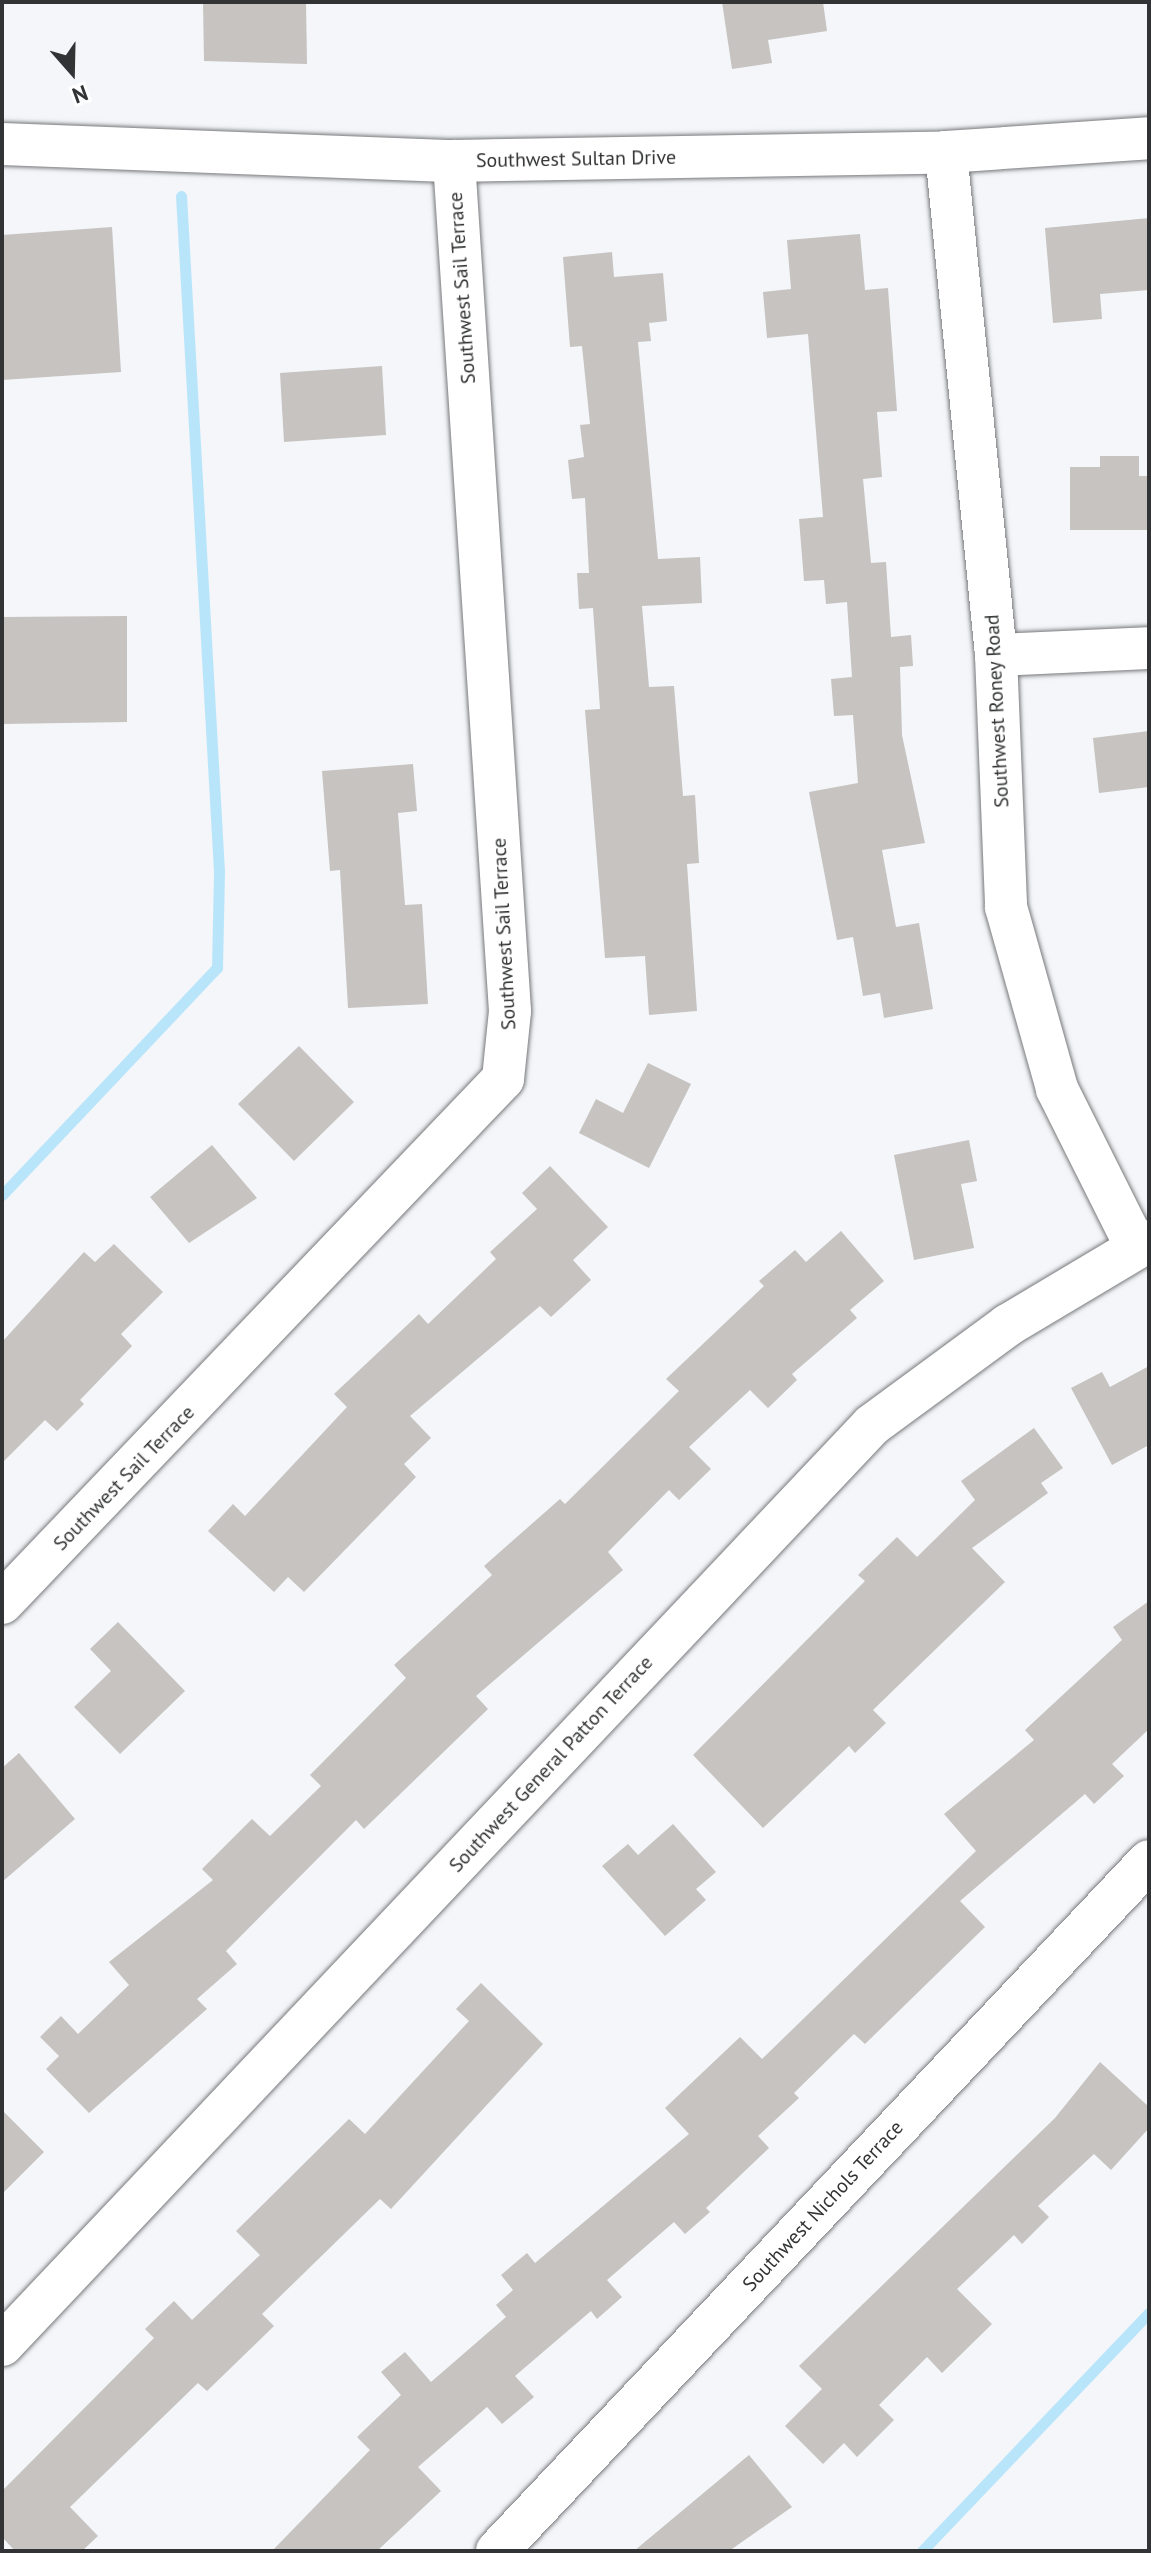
<!DOCTYPE html>
<style>
body{margin:0}
#map{position:relative;width:1151px;height:2553px;overflow:hidden;background:#f4f6f9;font-family:"PT Sans",sans-serif}
div>[style]{position:absolute}
.stream>*{height:11px;margin:-5.5px;padding:0 5.5px;transform-origin:5.5px;border-radius:5.5px;background:#b9e5fb}
.building>*{inset:0;background:#c6c3c1}
.roads{filter:drop-shadow(0 0 2px #78797c) drop-shadow(0 0 2px #78797c)}
.street>*{height:42px;margin:-21px;padding:0 21px;transform-origin:21px;border-radius:21px;background:#fff}
span{translate:-50% -50%;white-space:nowrap;text-align:center;line-height:1.15;-webkit-text-stroke:6px #fff;paint-order:stroke}
.street-label{font-size:20px;color:#323334}
.frame{position:absolute;inset:0;border:4px solid #323334;pointer-events:none}
.north{position:absolute;left:32px;top:32px;width:80px;height:80px;-webkit-text-stroke:6px #fff;paint-order:stroke;rotate:160deg;font-size:22px;font-weight:700;line-height:32px;text-align:center;color:#323334}
.north::after{content:'';display:block;margin:auto;width:28px;height:36px;background:#323334;clip-path:polygon(50% 0,100% 100%,50% 72%,0 100%)}
</style>
<div id="map">
<div class="stream">
<i style="left:2px;top:1195px;width:313px;rotate:-46.6deg"></i>
<i style="left:217px;top:968px;width:97px;rotate:-88.8deg"></i>
<i style="left:219px;top:871px;width:676px;rotate:-93.22deg"></i>
<i style="left:922px;top:2551px;width:329px;rotate:-46.4deg"></i>
</div>
<div class="building">
<i style="clip-path:polygon(203px 2px,306px 2px,307px 64px,204px 61px)"></i>
<i style="clip-path:polygon(722px 2px,823px 2px,827px 31px,768px 40px,772px 63px,732px 69px)"></i>
<i style="clip-path:polygon(1149px 218px,1149px 290px,1100px 294px,1102px 319px,1053px 323px,1045px 228px)"></i>
<i style="clip-path:polygon(112px 227px,121px 372px,2px 380px,2px 235px)"></i>
<i style="clip-path:polygon(860px 234px,865px 290px,888px 288px,897px 411px,877px 412px,882px 477px,863px 479px,871px 563px,886px 562px,891px 637px,911px 635px,913px 666px,900px 667px,902px 735px,925px 843px,882px 850px,896px 927px,919px 923px,933px 1009px,884px 1018px,880px 993px,863px 996px,853px 937px,837px 940px,809px 792px,858px 783px,853px 715px,834px 716px,831px 679px,852px 677px,847px 602px,826px 604px,824px 580px,804px 581px,799px 519px,823px 517px,808px 334px,767px 338px,763px 292px,791px 289px,787px 240px)"></i>
<i style="clip-path:polygon(612px 252px,614px 277px,663px 273px,667px 321px,649px 323px,651px 341px,638px 342px,658px 559px,700px 557px,702px 603px,642px 606px,649px 687px,674px 686px,683px 796px,695px 795px,699px 863px,687px 864px,697px 1011px,649px 1015px,645px 956px,605px 958px,585px 710px,600px 709px,593px 608px,579px 609px,577px 573px,589px 573px,585px 498px,572px 499px,568px 460px,584px 457px,580px 425px,590px 424px,582px 346px,570px 347px,563px 257px)"></i>
<i style="clip-path:polygon(382px 366px,386px 435px,284px 442px,280px 373px)"></i>
<i style="clip-path:polygon(1100px 456px,1139px 456px,1139px 476px,1149px 476px,1149px 530px,1070px 530px,1070px 467px,1100px 467px)"></i>
<i style="clip-path:polygon(127px 616px,127px 722px,2px 724px,2px 617px)"></i>
<i style="clip-path:polygon(1149px 731px,1149px 787px,1099px 793px,1093px 738px)"></i>
<i style="clip-path:polygon(413px 764px,417px 811px,398px 813px,405px 905px,422px 904px,428px 1004px,348px 1008px,340px 870px,330px 871px,322px 771px)"></i>
<i style="clip-path:polygon(299px 1046px,354px 1102px,294px 1161px,238px 1104px)"></i>
<i style="clip-path:polygon(648px 1063px,691px 1084px,649px 1168px,579px 1133px,596px 1099px,623px 1113px)"></i>
<i style="clip-path:polygon(969px 1140px,977px 1181px,961px 1184px,974px 1248px,914px 1260px,894px 1155px)"></i>
<i style="clip-path:polygon(212px 1145px,257px 1198px,189px 1243px,150px 1197px)"></i>
<i style="clip-path:polygon(550px 1166px,608px 1227px,573px 1260px,591px 1280px,551px 1317px,540px 1306px,410px 1416px,431px 1438px,404px 1464px,416px 1477px,304px 1592px,288px 1577px,274px 1592px,208px 1531px,233px 1504px,245px 1516px,347px 1407px,334px 1394px,419px 1314px,428px 1324px,496px 1259px,490px 1252px,537px 1209px,522px 1193px)"></i>
<i style="clip-path:polygon(841px 1231px,884px 1281px,850px 1310px,857px 1318px,792px 1374px,797px 1380px,768px 1408px,750px 1390px,689px 1447px,711px 1469px,679px 1500px,669px 1490px,608px 1552px,623px 1570px,476px 1696px,488px 1709px,364px 1829px,356px 1820px,226px 1951px,237px 1964px,197px 1999px,207px 2009px,89px 2113px,46px 2069px,59px 2056px,40px 2037px,61px 2016px,78px 2034px,129px 1985px,109px 1962px,213px 1880px,202px 1869px,252px 1819px,270px 1836px,321px 1786px,310px 1775px,406px 1678px,394px 1665px,492px 1575px,484px 1566px,560px 1499px,565px 1504px,679px 1391px,666px 1379px,764px 1286px,759px 1281px,795px 1250px,806px 1262px)"></i>
<i style="clip-path:polygon(114px 1244px,163px 1292px,121px 1334px,132px 1346px,80px 1400px,84px 1404px,57px 1431px,45px 1420px,2px 1463px,2px 1342px,84px 1252px,95px 1262px)"></i>
<i style="clip-path:polygon(1149px 1366px,1149px 1445px,1112px 1465px,1071px 1388px,1102px 1372px,1110px 1387px)"></i>
<i style="clip-path:polygon(1034px 1428px,1063px 1468px,1041px 1483px,1048px 1493px,972px 1548px,1005px 1582px,873px 1710px,886px 1723px,855px 1753px,849px 1746px,763px 1828px,693px 1755px,865px 1581px,858px 1575px,897px 1537px,917px 1557px,975px 1500px,961px 1481px)"></i>
<i style="clip-path:polygon(1149px 1601px,1149px 1729px,1112px 1764px,1124px 1776px,1094px 1804px,1085px 1794px,960px 1901px,985px 1927px,865px 2044px,854px 2034px,794px 2093px,799px 2098px,758px 2136px,769px 2148px,706px 2208px,710px 2212px,685px 2234px,674px 2222px,607px 2280px,622px 2297px,597px 2319px,591px 2311px,515px 2376px,534px 2397px,502px 2424px,487px 2407px,418px 2467px,441px 2491px,377px 2551px,272px 2551px,370px 2450px,357px 2437px,401px 2395px,381px 2372px,405px 2352px,431px 2382px,506px 2317px,496px 2305px,513px 2290px,501px 2275px,527px 2253px,535px 2263px,689px 2134px,665px 2108px,740px 2037px,762px 2059px,976px 1851px,944px 1814px,1034px 1740px,1025px 1730px,1122px 1640px,1113px 1627px)"></i>
<i style="clip-path:polygon(118px 1622px,185px 1691px,120px 1754px,74px 1707px,111px 1671px,90px 1649px)"></i>
<i style="clip-path:polygon(19px 1753px,75px 1819px,2px 1882px,2px 1768px)"></i>
<i style="clip-path:polygon(673px 1824px,716px 1872px,696px 1889px,706px 1900px,665px 1936px,602px 1866px,628px 1844px,638px 1855px)"></i>
<i style="clip-path:polygon(481px 1983px,543px 2044px,391px 2209px,380px 2199px,262px 2314px,274px 2326px,207px 2391px,198px 2383px,70px 2507px,98px 2536px,82px 2551px,15px 2551px,2px 2537px,2px 2491px,154px 2338px,145px 2329px,174px 2301px,192px 2320px,260px 2255px,236px 2231px,349px 2119px,365px 2134px,469px 2021px,456px 2009px)"></i>
<i style="clip-path:polygon(1100px 2062px,1149px 2107px,1149px 2128px,1111px 2170px,1094px 2154px,1038px 2206px,1049px 2217px,1022px 2244px,1014px 2235px,957px 2289px,992px 2324px,942px 2373px,927px 2357px,879px 2405px,894px 2420px,857px 2457px,844px 2443px,823px 2464px,785px 2426px,822px 2389px,799px 2366px,1055px 2118px)"></i>
<i style="clip-path:polygon(2px 2110px,44px 2152px,2px 2194px)"></i>
<i style="clip-path:polygon(749px 2455px,792px 2507px,729px 2551px,634px 2551px)"></i>
</div>
<div class="roads">
<div class="street">
<i style="left:2px;top:144px;width:452px;rotate:2.2deg"></i>
<i style="left:454px;top:161px;width:492px;rotate:-1deg"></i>
<i style="left:946px;top:152px;width:203px;rotate:-3.9deg"></i>
<i style="left:946px;top:152px;width:505px;rotate:84.32deg"></i>
<i style="left:996px;top:655px;width:252px;rotate:87.7deg"></i>
<i style="left:1006px;top:907px;width:189px;rotate:74.3deg"></i>
<i style="left:1057px;top:1089px;width:177px;rotate:63.4deg"></i>
<i style="left:996px;top:655px;width:153px;rotate:-2.6deg"></i>
<i style="left:2px;top:1603px;width:725px;rotate:-46.29deg"></i>
<i style="left:503px;top:1079px;width:68px;rotate:-84.1deg"></i>
<i style="left:510px;top:1011px;width:852px;rotate:-93.77deg"></i>
<i style="left:2px;top:2345px;width:1266px;rotate:-46.6deg"></i>
<i style="left:872px;top:1425px;width:169px;rotate:-36.3deg"></i>
<i style="left:1008px;top:1325px;width:164px;rotate:-30.8deg"></i>
<i style="left:497px;top:2551px;width:949px;rotate:-46.62deg"></i>
</div>
</div>
<div class="street-label">
<span style="left:576px;top:159px;rotate:-1deg">Southwest Sultan Drive</span>
<span style="left:462px;top:288px;rotate:-94deg">Southwest Sail Terrace</span>
<span style="left:997px;top:711px;rotate:-93deg">Southwest Roney Road</span>
<span style="left:504px;top:934px;rotate:-93deg">Southwest Sail Terrace</span>
<span style="left:124px;top:1478px;rotate:-46deg">Southwest Sail Terrace</span>
<span style="left:551px;top:1764px;rotate:-47deg">Southwest General Patton Terrace</span>
<span style="left:823px;top:2206px;rotate:-47deg">Southwest Nichols Terrace</span>
</div>
<div class="frame"></div>
<div class="north">N</div>
</div>
